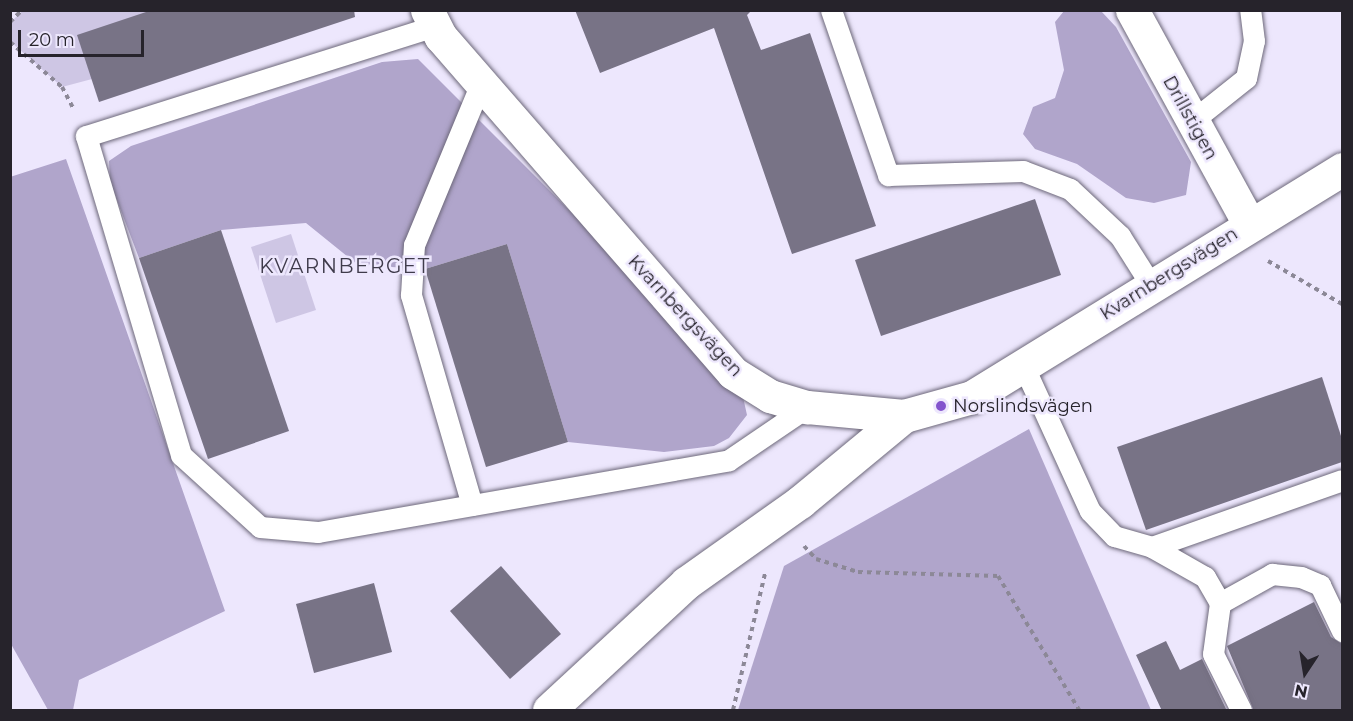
<!DOCTYPE html>
<meta charset="utf-8">
<style>
body{margin:0}
#map{position:relative;width:1353px;height:721px;overflow:hidden;background:#ede7fd;font-family:Montserrat,sans-serif}
div>[style]{position:absolute}
.green>*{inset:0;background:#cec6e4}
.forest>*{inset:0;background:#b0a5cb}
.building>*{inset:0;background:#787386}
.path>*{height:4px;margin-top:-2px;transform-origin:0;background:repeating-linear-gradient(90deg,#8c8897 0 4.5px,transparent 0 9px)}
.roads{filter:drop-shadow(0 0 2px #6d687a) drop-shadow(0 0 2px #6d687a)}
.service>*{height:21px;margin:-10.5px;padding:0 10.5px;transform-origin:10.5px;border-radius:10.5px;background:#fff}
.minor>*{height:33px;margin:-16.5px;padding:0 16.5px;transform-origin:16.5px;border-radius:16.5px;background:#fff}
.dots>*{width:16px;height:16px;translate:-50% -50%;box-sizing:border-box;border:3px solid #ede7fd;border-radius:50%}
span{translate:-50% -50%;white-space:nowrap;text-align:center;line-height:1.15;-webkit-text-stroke:5px #ede7fd;paint-order:stroke}
.street-label{font-size:18px;color:#26232b}
.poi-label{font-size:18px;color:#26232b}
.left{translate:0 -50%;text-align:left}
.neighbourhood-label{font-size:20px;color:#3f3b4b;letter-spacing:1.5px}
.frame{position:absolute;inset:0;border:12px solid #26232b;pointer-events:none}
.north{position:absolute;left:1275px;top:643px;width:60px;height:60px;-webkit-text-stroke:4px #ede7fd;paint-order:stroke;rotate:192deg;font-size:16px;font-weight:700;line-height:24px;text-align:center;color:#26232b}
.north::after{content:'';display:block;margin:auto;width:21px;height:27px;background:#26232b;clip-path:polygon(50% 0,100% 100%,50% 72%,0 100%)}
.scale{position:absolute;left:18px;top:30px;width:126px;height:27px;box-sizing:border-box;border:3px solid #26232b;border-top:0;padding-left:8px;font-size:18px;line-height:21px;white-space:nowrap;color:#26232b;-webkit-text-stroke:4px #ede7fd;paint-order:stroke}
</style>
<div id="map">
<div class="green">
<i style="clip-path:polygon(22px 11px,152px 11px,92px 79px,62px 87px,11px 42px,11px 22px)"></i>
<i style="clip-path:polygon(291px 234px,316px 310px,276px 323px,251px 247px)"></i>
</div>
<div class="forest">
<i style="clip-path:polygon(1064px 11px,1101px 11px,1116px 27px,1191px 162px,1186px 195px,1154px 203px,1126px 198px,1077px 164px,1035px 149px,1023px 134px,1033px 107px,1055px 98px,1064px 70px,1055px 22px)"></i>
<i style="clip-path:polygon(418px 59px,593px 234px,743px 397px,747px 415px,729px 438px,714px 446px,664px 452px,568px 442px,507px 244px,425px 269px,358px 265px,306px 223px,221px 230px,139px 258px,110px 182px,109px 161px,131px 146px,382px 62px)"></i>
<i style="clip-path:polygon(66px 159px,225px 611px,79px 680px,73px 710px,48px 710px,11px 644px,10px 177px)"></i>
<i style="clip-path:polygon(1029px 429px,1151px 710px,738px 710px,784px 566px)"></i>
</div>
<div class="building">
<i style="clip-path:polygon(152px 10px,354px 10px,355px 17px,99px 102px,77px 35px)"></i>
<i style="clip-path:polygon(575px 10px,752px 10px,747px 15px,761px 50px,810px 33px,876px 226px,792px 254px,714px 28px,600px 73px)"></i>
<i style="clip-path:polygon(1035px 199px,1061px 275px,881px 336px,855px 260px)"></i>
<i style="clip-path:polygon(221px 230px,289px 431px,208px 459px,139px 258px)"></i>
<i style="clip-path:polygon(507px 244px,568px 442px,486px 467px,425px 269px)"></i>
<i style="clip-path:polygon(1322px 377px,1342px 439px,1342px 462px,1146px 530px,1117px 447px)"></i>
<i style="clip-path:polygon(501px 566px,561px 634px,510px 679px,450px 611px)"></i>
<i style="clip-path:polygon(374px 583px,392px 652px,314px 673px,296px 604px)"></i>
<i style="clip-path:polygon(1314px 602px,1331px 637px,1342px 644px,1342px 711px,1254px 711px,1227px 646px)"></i>
<i style="clip-path:polygon(1166px 641px,1180px 670px,1202px 659px,1227px 711px,1162px 711px,1136px 655px)"></i>
</div>
<div class="path">
<i style="left:10px;top:22px;width:17px;rotate:-45deg"></i>
<i style="left:10px;top:42px;width:69px;rotate:40.9deg"></i>
<i style="left:62px;top:87px;width:24px;rotate:62deg"></i>
<i style="left:1268px;top:261px;width:86px;rotate:30.2deg"></i>
<i style="left:804px;top:546px;width:18px;rotate:47deg"></i>
<i style="left:816px;top:559px;width:44px;rotate:17.2deg"></i>
<i style="left:858px;top:572px;width:140px;rotate:1.6deg"></i>
<i style="left:998px;top:576px;width:157px;rotate:58.8deg"></i>
<i style="left:733px;top:710px;width:140px;rotate:-76.8deg"></i>
</div>
<div class="roads">
<div class="service">
<i style="left:831px;top:10px;width:175px;rotate:70.9deg"></i>
<i style="left:888px;top:175px;width:135px;rotate:-1.7deg"></i>
<i style="left:1023px;top:171px;width:50px;rotate:21deg"></i>
<i style="left:1070px;top:189px;width:69px;rotate:43.2deg"></i>
<i style="left:1120px;top:236px;width:58px;rotate:57.7deg"></i>
<i style="left:435px;top:26px;width:366px;rotate:162.5deg"></i>
<i style="left:86px;top:136px;width:333px;rotate:73.4deg"></i>
<i style="left:181px;top:455px;width:107px;rotate:42.3deg"></i>
<i style="left:260px;top:527px;width:58px;rotate:4.9deg"></i>
<i style="left:318px;top:532px;width:417px;rotate:-9.9deg"></i>
<i style="left:729px;top:460px;width:94px;rotate:-34.2deg"></i>
<i style="left:1192px;top:121px;width:69px;rotate:-38.5deg"></i>
<i style="left:1246px;top:78px;width:38px;rotate:-78deg"></i>
<i style="left:1254px;top:41px;width:31px;rotate:-97deg"></i>
<i style="left:1024px;top:367px;width:158px;rotate:65.4deg"></i>
<i style="left:1090px;top:511px;width:35px;rotate:46deg"></i>
<i style="left:1114px;top:536px;width:40px;rotate:16deg"></i>
<i style="left:1152px;top:547px;width:201px;rotate:-19.4deg"></i>
<i style="left:472px;top:505px;width:219px;rotate:-106.2deg"></i>
<i style="left:411px;top:295px;width:50px;rotate:-86.6deg"></i>
<i style="left:414px;top:245px;width:175px;rotate:-67.5deg"></i>
<i style="left:1152px;top:547px;width:61px;rotate:29.5deg"></i>
<i style="left:1205px;top:577px;width:30px;rotate:60deg"></i>
<i style="left:1220px;top:603px;width:51px;rotate:97.8deg"></i>
<i style="left:1213px;top:654px;width:63px;rotate:63.4deg"></i>
<i style="left:1220px;top:603px;width:60px;rotate:-29.1deg"></i>
<i style="left:1272px;top:574px;width:29px;rotate:6deg"></i>
<i style="left:1301px;top:577px;width:21px;rotate:23deg"></i>
<i style="left:1320px;top:585px;width:51px;rotate:64.4deg"></i>
</div>
<div class="minor">
<i style="left:427px;top:10px;width:30px;rotate:63deg"></i>
<i style="left:441px;top:37px;width:445px;rotate:49deg"></i>
<i style="left:733px;top:373px;width:44px;rotate:31.9deg"></i>
<i style="left:770px;top:396px;width:39px;rotate:17deg"></i>
<i style="left:807px;top:407px;width:97px;rotate:5.3deg"></i>
<i style="left:904px;top:416px;width:71px;rotate:-15.6deg"></i>
<i style="left:972px;top:397px;width:435px;rotate:-31.6deg"></i>
<i style="left:1132px;top:10px;width:244px;rotate:61.3deg"></i>
<i style="left:549px;top:710px;width:187px;rotate:-42.8deg"></i>
<i style="left:686px;top:583px;width:140px;rotate:-35.4deg"></i>
<i style="left:800px;top:502px;width:135px;rotate:-39.6deg"></i>
</div>
</div>
<div class="dots">
<i style="left:941px;top:406px;background:#8354cd"></i>
</div>
<div class="street-label">
<span style="left:1190px;top:118px;rotate:61deg">Drillstigen</span>
<span style="left:1169px;top:274px;rotate:-32deg">Kvarnbergsvägen</span>
<span style="left:685px;top:316px;rotate:47deg">Kvarnbergsvägen</span>
</div>
<div class="poi-label">
<span class="left" style="left:953px;top:406px">Norslindsvägen</span>
</div>
<div class="neighbourhood-label">
<span style="left:345px;top:266px">KVARNBERGET</span>
</div>
<div class="frame"></div>
<div class="north">N</div>
<div class="scale">20 m</div>
</div>
